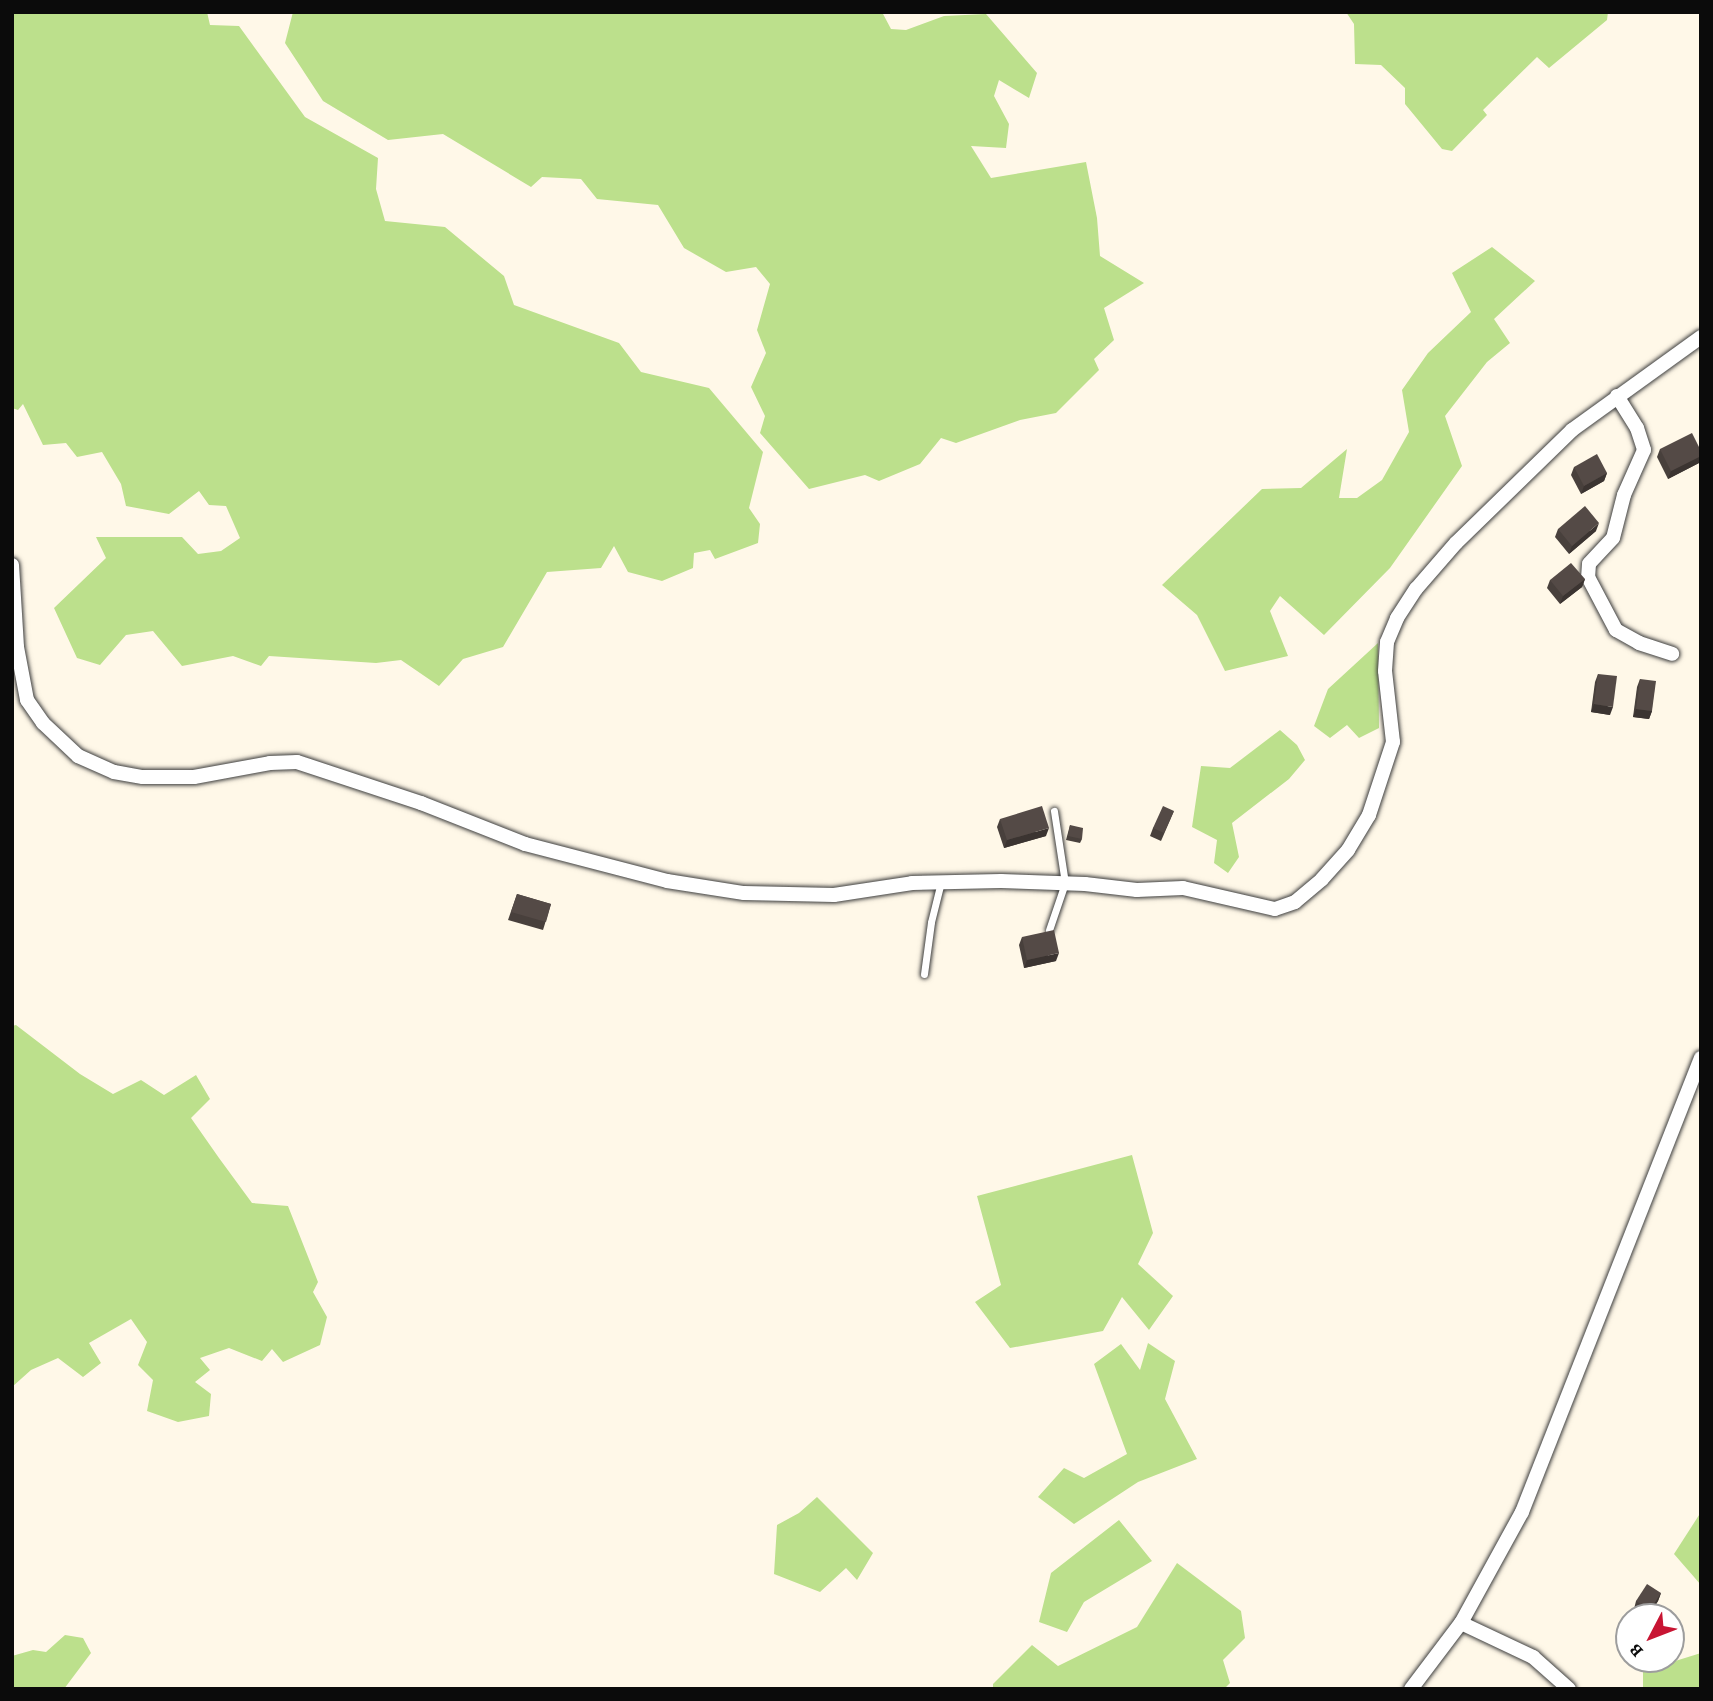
<!DOCTYPE html>
<style>
body{margin:0}
#map{position:relative;width:1713px;height:1701px;overflow:hidden;background:#fff8e8;font-family:"Crimson Pro",serif}
div>[style]{position:absolute}
.forest>*{inset:0;background:#bce08c}
.roads{filter:drop-shadow(0 0 2px #3e3e3e) drop-shadow(0 0 2px #3e3e3e)}
.service>*{height:7px;margin:-3.5px;padding:0 3.5px;transform-origin:3.5px;border-radius:3.5px;background:#fff}
.minor>*{height:14px;margin:-7px;padding:0 7px;transform-origin:7px;border-radius:7px;background:#fff}
.wall>*{inset:0;background:#48403c}
.shaded-wall>*{inset:0;background:#3b3431}
.building>*{inset:0;background:#544a46}
span{translate:-50% -50%;white-space:nowrap;text-align:center;line-height:1.15;-webkit-text-stroke:7px #fff;paint-order:stroke}
.frame{position:absolute;inset:0;border:14px solid #0b0b0b;pointer-events:none}
.north{position:absolute;left:1615px;top:1603px;width:70px;height:70px;box-sizing:border-box;background:#fff;border:2px solid #9d9d9d;border-radius:50%;rotate:228deg;font-size:19px;font-weight:700;line-height:28px;text-align:center;color:#0b0b0b}
.north::after{content:'';display:block;margin:auto;width:24px;height:32px;background:#c81533;clip-path:polygon(50% 0,100% 100%,50% 72%,0 100%)}
</style>
<div id="map">
<div class="forest">
<i style="clip-path:polygon(12px 12px,207px 12px,210px 25px,239px 26px,305px 117px,378px 158px,376px 189px,385px 221px,445px 227px,504px 276px,514px 305px,619px 343px,641px 372px,709px 388px,763px 452px,749px 508px,760px 524px,758px 543px,715px 559px,710px 550px,694px 553px,693px 568px,662px 581px,628px 572px,614px 546px,601px 568px,547px 572px,503px 647px,463px 659px,439px 686px,401px 660px,376px 663px,269px 656px,261px 666px,233px 656px,182px 666px,153px 631px,126px 635px,100px 665px,77px 658px,54px 608px,106px 558px,96px 537px,182px 537px,198px 554px,221px 551px,240px 538px,226px 506px,209px 505px,199px 491px,169px 514px,126px 506px,121px 484px,102px 452px,77px 457px,66px 443px,43px 445px,23px 404px,18px 410px,12px 408px)"></i>
<i style="clip-path:polygon(293px 12px,882px 12px,891px 29px,906px 30px,944px 16px,986px 14px,1037px 73px,1029px 98px,999px 80px,994px 96px,1009px 124px,1006px 148px,971px 146px,991px 178px,1086px 162px,1097px 218px,1100px 256px,1144px 283px,1104px 308px,1114px 340px,1094px 359px,1099px 370px,1056px 413px,1020px 420px,956px 443px,941px 438px,920px 464px,879px 481px,865px 475px,809px 489px,760px 433px,765px 416px,751px 387px,766px 353px,757px 330px,770px 284px,756px 267px,726px 272px,684px 248px,658px 205px,597px 199px,581px 179px,542px 177px,531px 187px,443px 134px,388px 140px,323px 101px,285px 43px)"></i>
<i style="clip-path:polygon(1346px 12px,1608px 12px,1607px 20px,1549px 68px,1537px 57px,1483px 110px,1487px 115px,1452px 151px,1442px 149px,1405px 104px,1405px 88px,1381px 65px,1355px 64px,1354px 24px)"></i>
<i style="clip-path:polygon(1492px 247px,1535px 281px,1494px 319px,1510px 343px,1487px 362px,1445px 416px,1462px 466px,1390px 568px,1324px 635px,1280px 596px,1270px 611px,1288px 656px,1225px 671px,1197px 615px,1162px 585px,1262px 489px,1301px 488px,1347px 449px,1339px 498px,1357px 498px,1382px 480px,1409px 432px,1402px 390px,1428px 353px,1471px 312px,1452px 273px)"></i>
<i style="clip-path:polygon(1378px 643px,1379px 728px,1359px 738px,1347px 725px,1330px 738px,1314px 726px,1328px 689px)"></i>
<i style="clip-path:polygon(1280px 730px,1297px 745px,1305px 760px,1289px 779px,1232px 823px,1239px 857px,1228px 873px,1214px 863px,1217px 840px,1192px 827px,1201px 766px,1230px 768px)"></i>
<i style="clip-path:polygon(16px 1025px,80px 1074px,113px 1094px,141px 1080px,164px 1095px,196px 1075px,210px 1099px,191px 1118px,219px 1158px,252px 1203px,288px 1206px,318px 1282px,313px 1292px,327px 1317px,320px 1345px,283px 1362px,272px 1349px,262px 1361px,229px 1348px,200px 1358px,210px 1370px,195px 1382px,211px 1394px,209px 1416px,178px 1422px,147px 1411px,153px 1380px,138px 1365px,147px 1342px,131px 1319px,89px 1343px,101px 1363px,83px 1377px,58px 1358px,31px 1370px,12px 1387px,12px 1026px)"></i>
<i style="clip-path:polygon(1132px 1155px,1153px 1233px,1138px 1264px,1173px 1296px,1149px 1330px,1122px 1297px,1103px 1331px,1010px 1348px,975px 1302px,1001px 1285px,977px 1196px)"></i>
<i style="clip-path:polygon(1148px 1343px,1175px 1361px,1165px 1399px,1197px 1459px,1138px 1482px,1074px 1524px,1038px 1497px,1064px 1468px,1084px 1478px,1127px 1454px,1094px 1364px,1121px 1344px,1140px 1370px)"></i>
<i style="clip-path:polygon(817px 1497px,873px 1553px,857px 1580px,846px 1568px,820px 1592px,774px 1574px,777px 1525px,799px 1513px)"></i>
<i style="clip-path:polygon(1701px 1512px,1701px 1585px,1674px 1554px)"></i>
<i style="clip-path:polygon(1119px 1520px,1152px 1561px,1084px 1602px,1067px 1632px,1039px 1622px,1051px 1573px)"></i>
<i style="clip-path:polygon(1177px 1563px,1241px 1611px,1245px 1638px,1223px 1660px,1230px 1683px,1224px 1689px,993px 1689px,993px 1684px,1032px 1645px,1058px 1666px,1137px 1627px)"></i>
<i style="clip-path:polygon(65px 1635px,83px 1638px,91px 1653px,64px 1689px,12px 1689px,12px 1656px,33px 1650px,46px 1652px)"></i>
<i style="clip-path:polygon(1701px 1653px,1701px 1689px,1643px 1689px,1643px 1671px)"></i>
</div>
<div class="roads">
<div class="service">
<i style="left:1049px;top:930px;width:50px;rotate:-71.2deg"></i>
<i style="left:1065px;top:883px;width:73px;rotate:-98.7deg"></i>
<i style="left:924px;top:974px;width:52px;rotate:-82.3deg"></i>
<i style="left:931px;top:922px;width:41px;rotate:-76deg"></i>
</div>
<div class="minor">
<i style="left:1617px;top:396px;width:38px;rotate:58deg"></i>
<i style="left:1637px;top:428px;width:23px;rotate:72deg"></i>
<i style="left:1644px;top:450px;width:49px;rotate:114deg"></i>
<i style="left:1624px;top:495px;width:44px;rotate:104.3deg"></i>
<i style="left:1613px;top:538px;width:35px;rotate:133deg"></i>
<i style="left:1589px;top:564px;width:13px;rotate:94deg"></i>
<i style="left:1588px;top:577px;width:60px;rotate:62.2deg"></i>
<i style="left:1616px;top:630px;width:26px;rotate:29deg"></i>
<i style="left:1639px;top:643px;width:35px;rotate:18deg"></i>
<i style="left:12px;top:565px;width:82px;rotate:86.5deg"></i>
<i style="left:17px;top:647px;width:54px;rotate:79.3deg"></i>
<i style="left:27px;top:700px;width:28px;rotate:55deg"></i>
<i style="left:43px;top:723px;width:48px;rotate:43.3deg"></i>
<i style="left:78px;top:756px;width:39px;rotate:24deg"></i>
<i style="left:114px;top:772px;width:29px;rotate:10deg"></i>
<i style="left:143px;top:777px;width:51px"></i>
<i style="left:194px;top:777px;width:77px;rotate:-10.4deg"></i>
<i style="left:270px;top:763px;width:27px;rotate:-2deg"></i>
<i style="left:297px;top:762px;width:131px;rotate:18.3deg"></i>
<i style="left:421px;top:803px;width:112px;rotate:21.5deg"></i>
<i style="left:525px;top:844px;width:147px;rotate:14.6deg"></i>
<i style="left:667px;top:881px;width:78px;rotate:8.9deg"></i>
<i style="left:744px;top:893px;width:90px;rotate:1.3deg"></i>
<i style="left:834px;top:895px;width:79px;rotate:-8.7deg"></i>
<i style="left:912px;top:883px;width:89px;rotate:-1.3deg"></i>
<i style="left:1001px;top:881px;width:84px;rotate:2deg"></i>
<i style="left:1085px;top:884px;width:52px;rotate:6.6deg"></i>
<i style="left:1137px;top:890px;width:46px;rotate:-2.5deg"></i>
<i style="left:1183px;top:888px;width:94px;rotate:12.9deg"></i>
<i style="left:1275px;top:909px;width:21px;rotate:-19deg"></i>
<i style="left:1295px;top:902px;width:35px;rotate:-40deg"></i>
<i style="left:1322px;top:879px;width:39px;rotate:-48deg"></i>
<i style="left:1348px;top:850px;width:41px;rotate:-59deg"></i>
<i style="left:1369px;top:815px;width:77px;rotate:-71.8deg"></i>
<i style="left:1393px;top:742px;width:71px;rotate:-96.4deg"></i>
<i style="left:1385px;top:671px;width:29px;rotate:-86deg"></i>
<i style="left:1387px;top:642px;width:26px;rotate:-67deg"></i>
<i style="left:1397px;top:618px;width:35px;rotate:-57deg"></i>
<i style="left:1416px;top:589px;width:61px;rotate:-49deg"></i>
<i style="left:1456px;top:543px;width:162px;rotate:-44.2deg"></i>
<i style="left:1572px;top:430px;width:159px;rotate:-35.8deg"></i>
<i style="left:1461px;top:1623px;width:80px;rotate:25.3deg"></i>
<i style="left:1533px;top:1657px;width:48px;rotate:41.6deg"></i>
<i style="left:1411px;top:1689px;width:83px;rotate:-52.9deg"></i>
<i style="left:1461px;top:1623px;width:127px;rotate:-61.2deg"></i>
<i style="left:1522px;top:1512px;width:488px;rotate:-68.5deg"></i>
</div>
</div>
<div class="wall">
<i style="clip-path:polygon(1660px 449px,1701px 451px,1701px 459px,1699px 463px,1668px 479px,1657px 457px)"></i>
<i style="clip-path:polygon(1574px 467px,1607px 473px,1604px 481px,1581px 494px,1571px 475px)"></i>
<i style="clip-path:polygon(1558px 529px,1596px 531px,1569px 554px,1555px 537px)"></i>
<i style="clip-path:polygon(1585px 579px,1582px 587px,1560px 604px,1547px 588px,1550px 580px)"></i>
<i style="clip-path:polygon(1598px 674px,1610px 715px,1591px 712px,1595px 682px)"></i>
<i style="clip-path:polygon(1640px 679px,1652px 711px,1649px 719px,1633px 717px,1637px 687px)"></i>
<i style="clip-path:polygon(1174px 811px,1161px 841px,1150px 836px,1153px 828px)"></i>
<i style="clip-path:polygon(1000px 819px,1046px 836px,1004px 848px,997px 827px)"></i>
<i style="clip-path:polygon(1070px 825px,1082px 839px,1080px 843px,1066px 840px)"></i>
<i style="clip-path:polygon(517px 894px,551px 904px,543px 930px,508px 920px)"></i>
<i style="clip-path:polygon(1022px 937px,1056px 961px,1024px 968px,1019px 945px)"></i>
<i style="clip-path:polygon(1661px 1593px,1658px 1601px,1648px 1617px,1645px 1617px,1634px 1609px,1636px 1601px)"></i>
</div>
<div class="shaded-wall">
<i style="clip-path:polygon(1701px 456px,1699px 463px,1668px 479px,1671px 471px)"></i>
<i style="clip-path:polygon(1607px 473px,1604px 481px,1581px 494px,1584px 486px)"></i>
<i style="clip-path:polygon(1599px 523px,1596px 531px,1569px 554px,1572px 546px)"></i>
<i style="clip-path:polygon(1585px 579px,1582px 587px,1560px 604px,1563px 596px)"></i>
<i style="clip-path:polygon(1594px 704px,1613px 707px,1610px 715px,1591px 712px)"></i>
<i style="clip-path:polygon(1636px 709px,1652px 711px,1649px 719px,1633px 717px)"></i>
<i style="clip-path:polygon(1049px 828px,1046px 836px,1004px 848px,1007px 840px)"></i>
<i style="clip-path:polygon(1059px 953px,1056px 961px,1024px 968px,1027px 960px)"></i>
<i style="clip-path:polygon(1661px 1593px,1658px 1601px,1648px 1617px,1650px 1610px)"></i>
</div>
<div class="building">
<i style="clip-path:polygon(1692px 433px,1701px 451px,1701px 456px,1671px 471px,1660px 449px)"></i>
<i style="clip-path:polygon(1597px 454px,1607px 473px,1584px 486px,1574px 467px)"></i>
<i style="clip-path:polygon(1585px 506px,1599px 523px,1572px 546px,1558px 529px)"></i>
<i style="clip-path:polygon(1571px 563px,1585px 579px,1563px 596px,1550px 580px)"></i>
<i style="clip-path:polygon(1598px 674px,1617px 676px,1613px 707px,1594px 704px)"></i>
<i style="clip-path:polygon(1640px 679px,1656px 681px,1652px 711px,1636px 709px)"></i>
<i style="clip-path:polygon(1042px 806px,1049px 828px,1007px 840px,1000px 819px)"></i>
<i style="clip-path:polygon(1163px 806px,1174px 811px,1164px 833px,1153px 828px)"></i>
<i style="clip-path:polygon(1070px 825px,1083px 828px,1082px 839px,1068px 836px)"></i>
<i style="clip-path:polygon(517px 894px,551px 904px,546px 922px,511px 912px)"></i>
<i style="clip-path:polygon(1054px 930px,1059px 953px,1027px 960px,1022px 937px)"></i>
<i style="clip-path:polygon(1647px 1584px,1661px 1593px,1650px 1610px,1636px 1601px)"></i>
</div>
<div class="frame"></div>
<div class="north">B</div>
</div>
